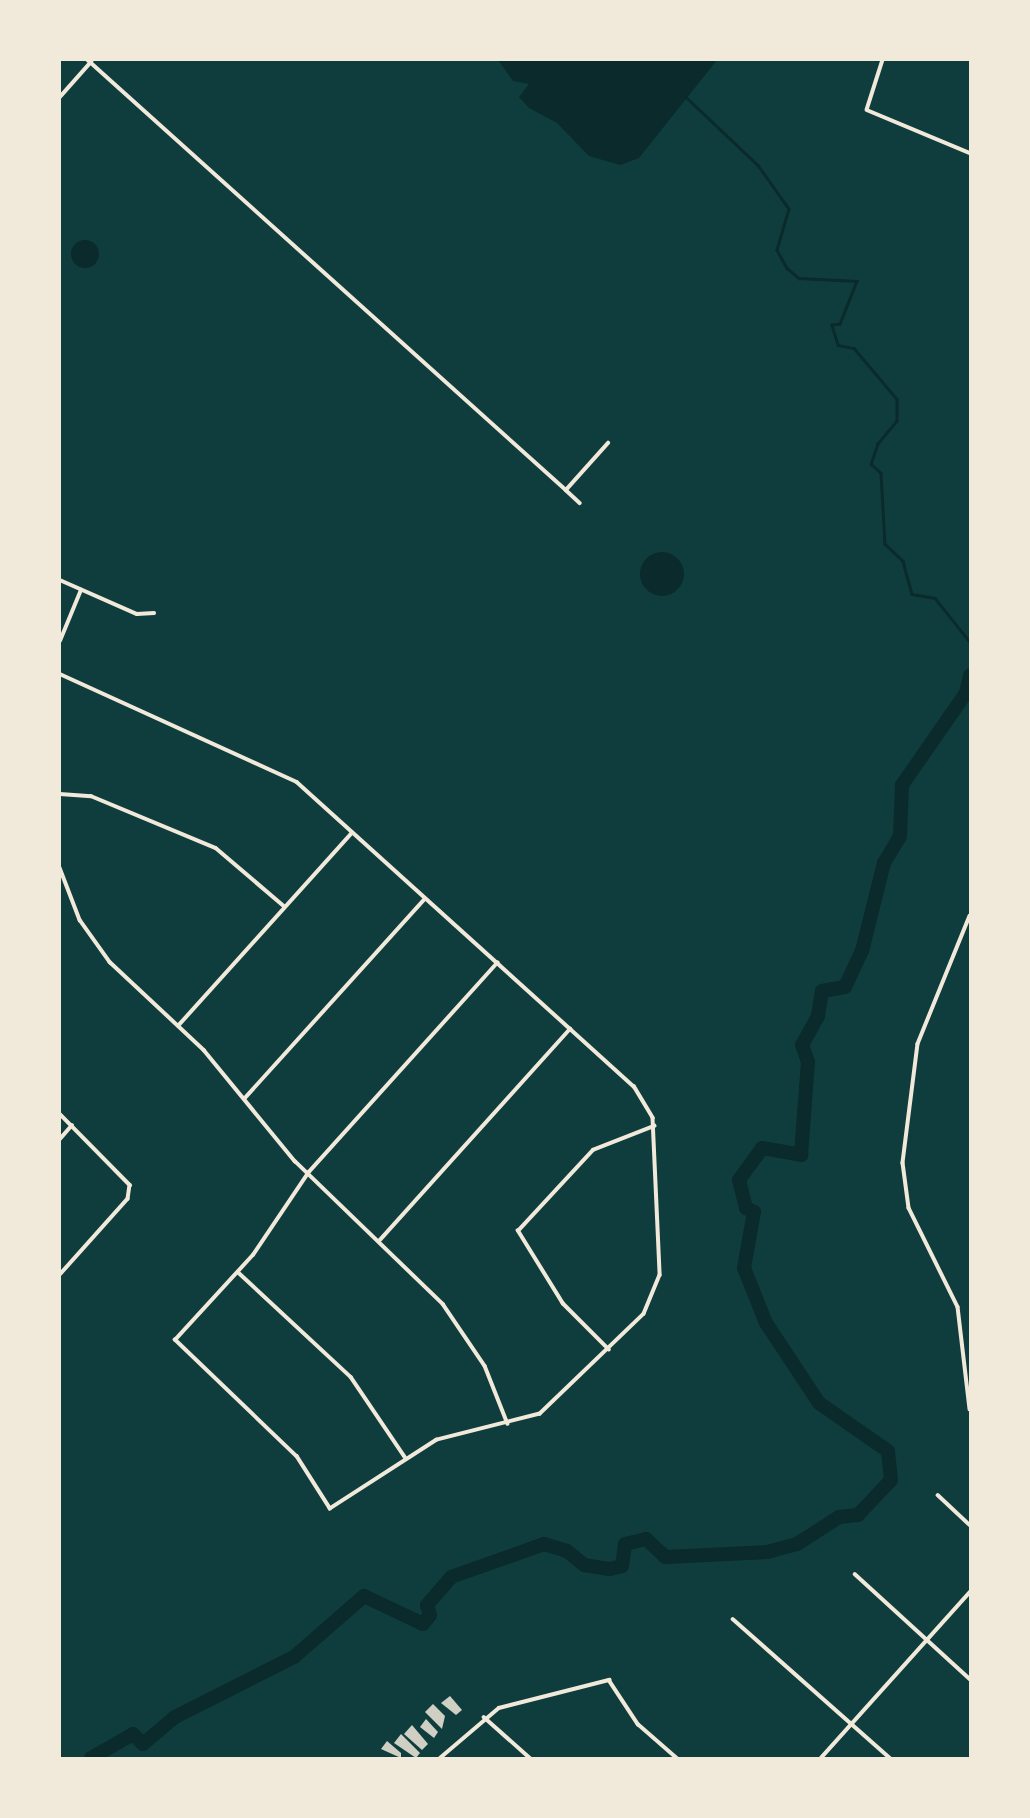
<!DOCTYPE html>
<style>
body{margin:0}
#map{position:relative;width:1030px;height:1818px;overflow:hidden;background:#0f3d3e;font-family:"Work Sans",sans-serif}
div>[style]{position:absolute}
.water>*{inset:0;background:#0a2a2b}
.round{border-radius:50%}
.stream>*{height:2.5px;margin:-1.25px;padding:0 1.25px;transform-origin:1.25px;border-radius:1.25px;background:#0a2a2b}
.river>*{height:14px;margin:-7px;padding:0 7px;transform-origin:7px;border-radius:7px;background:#0a2a2b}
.building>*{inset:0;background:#cfcfc3}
.minor>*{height:3.5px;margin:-1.75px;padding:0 1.75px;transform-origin:1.75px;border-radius:1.75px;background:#f1e9da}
span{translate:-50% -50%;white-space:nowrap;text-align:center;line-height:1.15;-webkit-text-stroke:7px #f1e9da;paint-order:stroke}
.frame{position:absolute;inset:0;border:61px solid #f1e9da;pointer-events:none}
</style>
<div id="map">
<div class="water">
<i style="clip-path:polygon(498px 60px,717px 60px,639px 158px,620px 165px,589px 156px,557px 123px,529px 108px,519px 97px,529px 84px,513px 81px)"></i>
<i class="round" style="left:71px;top:240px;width:28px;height:28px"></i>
<i class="round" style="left:640px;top:552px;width:44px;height:44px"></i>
</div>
<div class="stream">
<i style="left:686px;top:97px;width:99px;rotate:43.4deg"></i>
<i style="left:758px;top:165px;width:54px;rotate:54.8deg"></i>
<i style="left:789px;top:209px;width:43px;rotate:106.3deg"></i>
<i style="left:777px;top:250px;width:21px;rotate:61deg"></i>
<i style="left:787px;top:268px;width:16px;rotate:40deg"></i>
<i style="left:799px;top:278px;width:58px;rotate:3deg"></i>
<i style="left:857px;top:281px;width:46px;rotate:111.6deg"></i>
<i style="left:840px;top:324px;width:8px;rotate:173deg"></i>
<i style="left:832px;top:325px;width:21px;rotate:73deg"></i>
<i style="left:838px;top:345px;width:16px;rotate:11deg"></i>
<i style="left:854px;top:348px;width:67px;rotate:49.9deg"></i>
<i style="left:897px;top:399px;width:22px;rotate:90deg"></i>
<i style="left:897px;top:421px;width:30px;rotate:130deg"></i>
<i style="left:878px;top:444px;width:21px;rotate:109deg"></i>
<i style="left:871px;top:464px;width:13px;rotate:42deg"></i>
<i style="left:881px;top:473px;width:71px;rotate:86.8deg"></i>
<i style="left:885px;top:544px;width:25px;rotate:43deg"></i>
<i style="left:903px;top:561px;width:34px;rotate:75deg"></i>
<i style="left:912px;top:594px;width:23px;rotate:10deg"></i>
<i style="left:935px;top:598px;width:56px;rotate:51.5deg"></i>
</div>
<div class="river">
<i style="left:91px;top:1758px;width:48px;rotate:-29.7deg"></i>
<i style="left:133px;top:1734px;width:14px;rotate:45deg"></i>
<i style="left:143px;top:1744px;width:42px;rotate:-40.2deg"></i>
<i style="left:175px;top:1717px;width:133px;rotate:-26.8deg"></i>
<i style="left:294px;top:1657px;width:93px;rotate:-41.1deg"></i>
<i style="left:364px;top:1596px;width:65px;rotate:25.4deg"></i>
<i style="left:423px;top:1624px;width:11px;rotate:-52deg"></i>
<i style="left:430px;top:1615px;width:10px;rotate:-107deg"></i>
<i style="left:427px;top:1605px;width:37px;rotate:-49deg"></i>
<i style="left:451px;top:1577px;width:99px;rotate:-19.5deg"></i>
<i style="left:544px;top:1544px;width:24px;rotate:17deg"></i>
<i style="left:567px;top:1551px;width:22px;rotate:39deg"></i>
<i style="left:584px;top:1565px;width:26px;rotate:9deg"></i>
<i style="left:610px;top:1569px;width:12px;rotate:-14deg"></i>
<i style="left:622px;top:1566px;width:22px;rotate:-82deg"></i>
<i style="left:625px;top:1544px;width:22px;rotate:-13deg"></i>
<i style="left:646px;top:1539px;width:26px;rotate:43deg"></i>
<i style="left:665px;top:1557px;width:102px;rotate:-2.8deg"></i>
<i style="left:767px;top:1552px;width:31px;rotate:-15deg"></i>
<i style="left:797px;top:1544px;width:50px;rotate:-32.7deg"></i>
<i style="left:839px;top:1517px;width:19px;rotate:-6deg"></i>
<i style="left:858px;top:1515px;width:48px;rotate:-46.7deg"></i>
<i style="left:891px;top:1480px;width:29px;rotate:-96deg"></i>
<i style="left:888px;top:1451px;width:84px;rotate:-145.2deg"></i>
<i style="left:819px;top:1403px;width:96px;rotate:-123.5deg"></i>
<i style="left:766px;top:1323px;width:59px;rotate:-111.8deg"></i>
<i style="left:744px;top:1268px;width:57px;rotate:-79.9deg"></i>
<i style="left:754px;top:1212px;width:9px;rotate:-153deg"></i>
<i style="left:746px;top:1208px;width:29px;rotate:-104deg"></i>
<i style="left:739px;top:1180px;width:39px;rotate:-54deg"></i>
<i style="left:762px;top:1148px;width:40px;rotate:10deg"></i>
<i style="left:801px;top:1155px;width:93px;rotate:-85.7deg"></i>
<i style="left:808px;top:1062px;width:18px;rotate:-109deg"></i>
<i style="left:802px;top:1045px;width:33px;rotate:-61deg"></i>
<i style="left:818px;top:1016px;width:25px;rotate:-81deg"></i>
<i style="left:822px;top:991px;width:23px;rotate:-10deg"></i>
<i style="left:845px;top:987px;width:40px;rotate:-65deg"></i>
<i style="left:862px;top:951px;width:91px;rotate:-76deg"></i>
<i style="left:884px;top:863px;width:31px;rotate:-59deg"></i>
<i style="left:900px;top:836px;width:51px;rotate:-87.8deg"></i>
<i style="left:902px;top:785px;width:112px;rotate:-55.2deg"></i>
<i style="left:966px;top:693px;width:18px;rotate:-77deg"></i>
</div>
<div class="building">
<i style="clip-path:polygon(450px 1696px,462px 1710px,456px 1715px,441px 1703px)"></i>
<i style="clip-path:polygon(433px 1704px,445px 1716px,442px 1729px,425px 1712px)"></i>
<i style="clip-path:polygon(426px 1719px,438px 1732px,434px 1738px,420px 1727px)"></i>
<i style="clip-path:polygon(412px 1725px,428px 1744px,422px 1750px,404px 1734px)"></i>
<i style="clip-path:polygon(401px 1734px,420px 1753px,416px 1758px,394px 1743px)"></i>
<i style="clip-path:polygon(387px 1741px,401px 1753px,401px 1758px,381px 1749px)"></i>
</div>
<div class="minor">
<i style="left:88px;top:60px;width:643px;rotate:41.97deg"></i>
<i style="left:566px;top:490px;width:63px;rotate:-48.2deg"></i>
<i style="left:883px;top:60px;width:52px;rotate:107.7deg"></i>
<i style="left:867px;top:110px;width:112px;rotate:22.7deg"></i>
<i style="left:60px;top:97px;width:47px;rotate:-48.5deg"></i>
<i style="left:566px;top:490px;width:19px;rotate:43deg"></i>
<i style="left:60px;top:580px;width:84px;rotate:23.8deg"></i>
<i style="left:137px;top:614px;width:17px;rotate:-3deg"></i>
<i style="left:60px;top:641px;width:55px;rotate:-67.6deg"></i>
<i style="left:60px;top:674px;width:260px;rotate:24.5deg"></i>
<i style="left:297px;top:782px;width:454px;rotate:42.1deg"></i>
<i style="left:634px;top:1086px;width:37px;rotate:59deg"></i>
<i style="left:653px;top:1118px;width:157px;rotate:87.4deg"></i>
<i style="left:660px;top:1275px;width:42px;rotate:112.3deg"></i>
<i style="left:644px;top:1314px;width:144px;rotate:136.1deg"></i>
<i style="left:540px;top:1414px;width:106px;rotate:165.8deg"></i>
<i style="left:437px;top:1440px;width:127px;rotate:147.2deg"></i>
<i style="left:330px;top:1509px;width:62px;rotate:-122.4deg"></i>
<i style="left:297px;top:1457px;width:169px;rotate:-136.2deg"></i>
<i style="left:175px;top:1340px;width:115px;rotate:-47.5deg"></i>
<i style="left:253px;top:1255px;width:99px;rotate:-56.1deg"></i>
<i style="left:308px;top:1173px;width:283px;rotate:-48deg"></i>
<i style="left:60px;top:794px;width:31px;rotate:4deg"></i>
<i style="left:91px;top:796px;width:135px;rotate:22.6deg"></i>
<i style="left:216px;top:848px;width:89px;rotate:40.5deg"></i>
<i style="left:60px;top:868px;width:56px;rotate:69deg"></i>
<i style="left:80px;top:920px;width:52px;rotate:54.5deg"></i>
<i style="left:110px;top:962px;width:129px;rotate:43.1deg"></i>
<i style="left:204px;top:1050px;width:144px;rotate:50.7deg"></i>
<i style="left:295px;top:1161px;width:206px;rotate:44deg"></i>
<i style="left:443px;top:1304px;width:75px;rotate:55.9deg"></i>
<i style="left:485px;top:1366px;width:62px;rotate:68.4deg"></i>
<i style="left:970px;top:916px;width:138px;rotate:112.1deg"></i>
<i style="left:918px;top:1044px;width:120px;rotate:97.2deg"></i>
<i style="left:903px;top:1163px;width:45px;rotate:82.4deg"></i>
<i style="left:909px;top:1208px;width:110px;rotate:63.7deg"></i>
<i style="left:958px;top:1307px;width:103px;rotate:83.3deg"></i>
<i style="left:178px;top:1026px;width:260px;rotate:-48deg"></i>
<i style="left:245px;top:1098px;width:268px;rotate:-47.9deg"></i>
<i style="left:60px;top:1114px;width:100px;rotate:45.4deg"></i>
<i style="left:130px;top:1185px;width:14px;rotate:98deg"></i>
<i style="left:128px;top:1199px;width:102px;rotate:131.8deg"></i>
<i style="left:60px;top:1139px;width:18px;rotate:-49deg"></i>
<i style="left:380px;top:1240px;width:284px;rotate:-48deg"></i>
<i style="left:238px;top:1272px;width:154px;rotate:42.9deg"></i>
<i style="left:351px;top:1377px;width:97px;rotate:56deg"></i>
<i style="left:609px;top:1350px;width:65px;rotate:-135deg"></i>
<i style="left:563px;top:1304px;width:86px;rotate:-121.7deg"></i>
<i style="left:518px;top:1231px;width:110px;rotate:-47.2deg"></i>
<i style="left:593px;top:1150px;width:66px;rotate:-21.5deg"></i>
<i style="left:938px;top:1495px;width:44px;rotate:43.2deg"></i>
<i style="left:855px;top:1574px;width:156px;rotate:42.4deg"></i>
<i style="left:733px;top:1619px;width:210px;rotate:41.5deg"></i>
<i style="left:484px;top:1717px;width:62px;rotate:41.7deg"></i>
<i style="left:440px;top:1758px;width:77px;rotate:-40.3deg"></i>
<i style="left:499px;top:1708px;width:114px;rotate:-14.3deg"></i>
<i style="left:609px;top:1680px;width:53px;rotate:56.6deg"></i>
<i style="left:638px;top:1724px;width:52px;rotate:41.1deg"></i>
<i style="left:821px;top:1758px;width:223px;rotate:-48.1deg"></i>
</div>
<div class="frame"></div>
</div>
